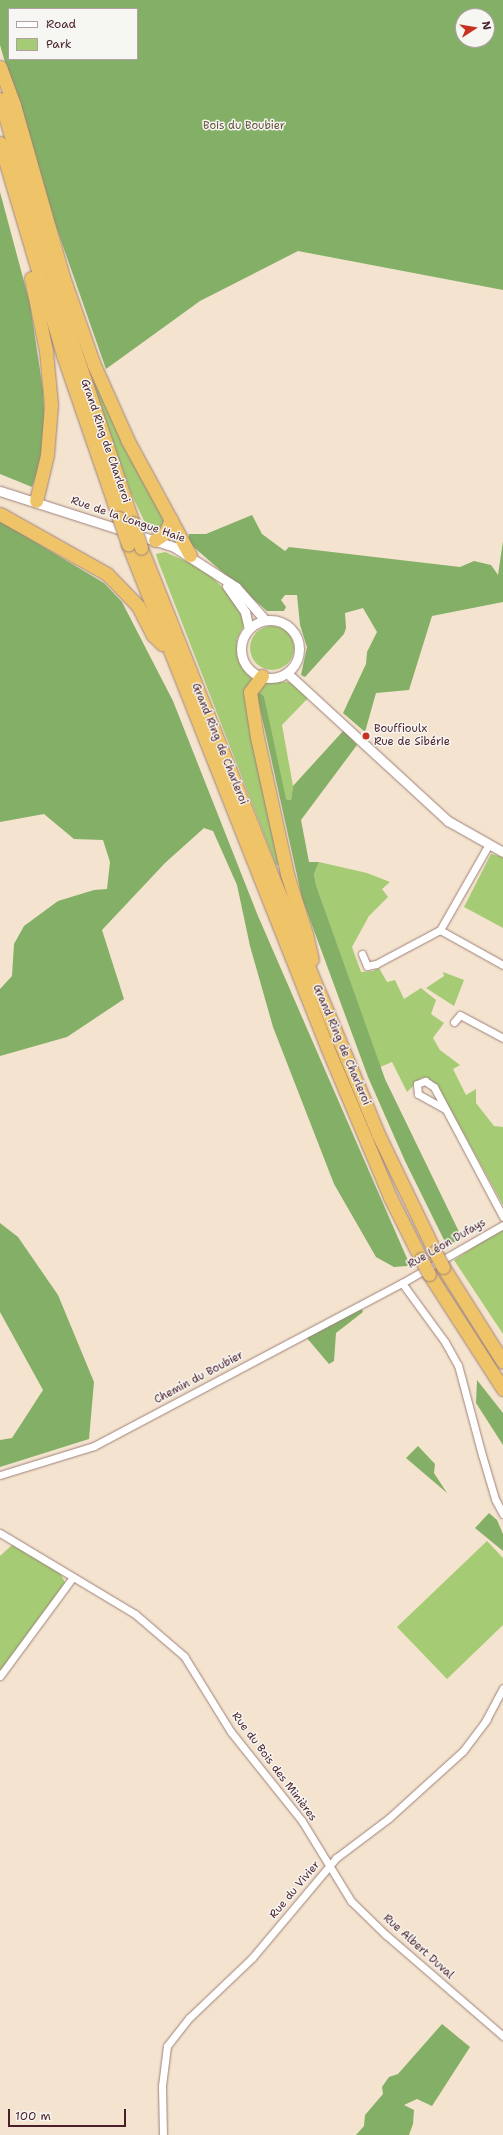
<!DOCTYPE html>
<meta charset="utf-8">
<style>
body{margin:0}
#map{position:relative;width:503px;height:2135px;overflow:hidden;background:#f4e3ce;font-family:"Shantell Sans",sans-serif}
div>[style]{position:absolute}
.green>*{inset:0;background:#a6cb75}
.round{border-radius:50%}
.forest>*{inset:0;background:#84af66}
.roads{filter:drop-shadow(0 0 1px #9f817c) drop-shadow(0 0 1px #9f817c)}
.minor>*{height:7px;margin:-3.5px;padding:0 3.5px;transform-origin:3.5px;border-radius:3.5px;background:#fff}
.tertiary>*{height:9px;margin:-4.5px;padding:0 4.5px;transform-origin:4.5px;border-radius:4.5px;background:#fff}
.tertiary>.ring{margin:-4.5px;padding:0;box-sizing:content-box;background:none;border:9px solid #fff;border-radius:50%}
.motorway>*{height:13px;margin:-6.5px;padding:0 6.5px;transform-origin:6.5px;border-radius:6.5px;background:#efc469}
.bridges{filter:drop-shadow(0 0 1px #9f817c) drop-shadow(0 0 1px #9f817c)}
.motorway-bridge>*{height:13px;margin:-6.5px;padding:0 6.5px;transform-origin:6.5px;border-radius:6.5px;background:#efc469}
.dots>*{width:11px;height:11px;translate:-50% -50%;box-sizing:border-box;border:2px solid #f6f6f2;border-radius:50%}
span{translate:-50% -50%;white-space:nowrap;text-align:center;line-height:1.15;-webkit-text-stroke:3px #f6f6f2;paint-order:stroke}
.park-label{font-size:11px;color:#665341}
.street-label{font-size:11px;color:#4a1f2b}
.poi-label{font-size:11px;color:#4a1f2b}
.left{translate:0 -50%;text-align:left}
.legend{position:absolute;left:8px;top:8px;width:130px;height:52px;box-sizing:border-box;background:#f6f6f2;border:1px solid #b1a0a2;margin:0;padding:5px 7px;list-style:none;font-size:12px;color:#4a1f2b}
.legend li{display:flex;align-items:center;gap:8px;height:20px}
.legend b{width:20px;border:1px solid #b1a0a2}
.north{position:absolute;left:455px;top:8px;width:40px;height:40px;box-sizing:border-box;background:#f6f6f2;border:1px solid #b1a0a2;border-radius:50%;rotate:78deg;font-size:11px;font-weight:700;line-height:16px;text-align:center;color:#4a1f2b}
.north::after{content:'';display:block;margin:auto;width:14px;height:18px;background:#c8321e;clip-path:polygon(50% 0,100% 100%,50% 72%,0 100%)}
.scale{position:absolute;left:8px;top:2109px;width:118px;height:18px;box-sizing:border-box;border:2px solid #4a1f2b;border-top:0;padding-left:5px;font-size:12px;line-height:14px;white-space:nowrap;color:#4a1f2b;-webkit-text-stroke:3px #f6f6f2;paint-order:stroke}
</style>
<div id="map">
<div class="green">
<i style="clip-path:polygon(91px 367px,165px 517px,163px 527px,157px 531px,152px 533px,147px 527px,131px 493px,96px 395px)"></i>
<i style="clip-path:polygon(165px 552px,204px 569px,233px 598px,246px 621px,237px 639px,238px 653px,242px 665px,253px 680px,282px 866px,276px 865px,158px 561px,156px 554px)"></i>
<i class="round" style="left:250px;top:626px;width:44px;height:44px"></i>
<i style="clip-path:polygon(266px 681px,289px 682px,310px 696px,282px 725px,293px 786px,291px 800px,284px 798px,283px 794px,264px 696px,256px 690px)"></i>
<i style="clip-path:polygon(491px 854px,503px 857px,503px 928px,464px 907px)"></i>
<i style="clip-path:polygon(319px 862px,367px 873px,390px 882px,382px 889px,388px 897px,369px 916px,352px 947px,361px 972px,373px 971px,379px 968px,387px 982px,395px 980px,404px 999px,421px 988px,436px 1000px,431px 1014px,444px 1023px,433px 1038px,440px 1050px,460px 1065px,453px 1069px,466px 1095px,476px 1089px,476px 1103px,494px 1126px,503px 1127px,503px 1205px,437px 1085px,431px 1080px,421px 1078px,407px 1092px,392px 1062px,380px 1067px,316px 885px,314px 874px)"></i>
<i style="clip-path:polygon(443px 972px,464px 980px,454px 1006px,426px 988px,444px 976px)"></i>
<i style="clip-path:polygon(503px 1228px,503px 1334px,454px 1260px)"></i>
<i style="clip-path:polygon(487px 1541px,503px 1558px,503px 1625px,447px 1679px,397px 1627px)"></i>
<i style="clip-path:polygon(12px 1545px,61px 1574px,65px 1583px,0 1672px,0 1556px)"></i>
</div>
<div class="forest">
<i style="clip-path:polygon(evenodd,0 0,503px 0,503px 290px,298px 251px,200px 301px,106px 369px,37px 172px,0 45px,0 0,9px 9px,137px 9px,137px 59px,9px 59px,9px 9px,0 0,463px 16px,487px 16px,487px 40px,463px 40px,463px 16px)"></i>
<i style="clip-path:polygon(0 192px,30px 304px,43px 390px,46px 446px,32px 487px,0 474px)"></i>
<i style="clip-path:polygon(252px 515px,262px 534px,285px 551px,289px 547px,460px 567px,474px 561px,491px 565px,498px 575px,503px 541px,503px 602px,432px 616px,409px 690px,376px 693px,365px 732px,343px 713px,366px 664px,367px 652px,377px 632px,363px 608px,345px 613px,346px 628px,344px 634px,305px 677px,301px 675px,307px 647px,300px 625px,297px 595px,285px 595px,281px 600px,286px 607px,284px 611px,267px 611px,188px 542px,189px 534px,206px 534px)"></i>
<i style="clip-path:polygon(0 521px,104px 583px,122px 602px,173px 701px,258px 916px,409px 1263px,407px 1266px,394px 1267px,376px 1257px,334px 1184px,273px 1027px,250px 946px,237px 885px,213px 831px,204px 828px,165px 863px,102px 930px,124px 999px,67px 1037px,0 1056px,0 989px,12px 976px,14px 944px,24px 926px,58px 901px,94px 890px,107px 889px,110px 862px,103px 840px,74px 839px,44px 814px,0 822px)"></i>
<i style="clip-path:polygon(256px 690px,264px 696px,286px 799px,291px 800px,293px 786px,344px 730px,357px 745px,301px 820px,309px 862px,319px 862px,314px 874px,316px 885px,385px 1079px,462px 1238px,447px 1246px,405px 1161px,368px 1077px,302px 898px)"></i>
<i style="clip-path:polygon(0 1223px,18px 1237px,58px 1295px,94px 1382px,89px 1439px,0 1467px,0 1440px,12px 1438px,43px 1390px,0 1312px)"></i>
<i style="clip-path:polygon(361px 1308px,363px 1312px,336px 1333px,334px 1361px,329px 1364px,306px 1337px)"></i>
<i style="clip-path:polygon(477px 1380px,503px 1413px,503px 1445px,476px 1403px)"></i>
<i style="clip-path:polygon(418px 1446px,435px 1464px,434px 1473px,447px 1493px,406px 1458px)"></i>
<i style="clip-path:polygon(489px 1513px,497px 1520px,503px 1534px,503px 1551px,475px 1528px)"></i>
<i style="clip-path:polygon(442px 2024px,470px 2047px,432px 2106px,417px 2099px,404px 2105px,414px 2110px,413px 2124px,409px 2135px,356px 2135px,364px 2126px,365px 2115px,383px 2094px,382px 2087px,389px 2077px,398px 2074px)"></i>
</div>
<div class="roads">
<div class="minor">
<i style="left:440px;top:930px;width:72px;rotate:29.1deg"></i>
<i style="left:362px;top:954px;width:13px;rotate:67deg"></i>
<i style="left:367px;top:966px;width:9px;rotate:-13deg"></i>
<i style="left:376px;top:964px;width:72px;rotate:-28deg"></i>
<i style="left:440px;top:930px;width:99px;rotate:-60.3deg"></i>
<i style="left:454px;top:1022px;width:9px;rotate:-49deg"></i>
<i style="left:460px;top:1015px;width:49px;rotate:28.1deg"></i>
<i style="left:445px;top:1109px;width:31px;rotate:-151deg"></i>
<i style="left:418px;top:1094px;width:10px;rotate:-96deg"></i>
<i style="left:417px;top:1084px;width:9px;rotate:-21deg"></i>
<i style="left:425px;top:1081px;width:11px;rotate:34deg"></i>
<i style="left:434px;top:1087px;width:147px;rotate:62deg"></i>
<i style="left:402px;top:1283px;width:73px;rotate:53.9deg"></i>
<i style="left:445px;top:1342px;width:26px;rotate:61deg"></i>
<i style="left:458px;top:1365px;width:93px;rotate:75.1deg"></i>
<i style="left:482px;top:1455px;width:46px;rotate:73.5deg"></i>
<i style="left:495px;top:1499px;width:17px;rotate:62deg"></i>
<i style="left:0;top:1475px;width:98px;rotate:-17.1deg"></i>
<i style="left:94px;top:1446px;width:348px;rotate:-27.9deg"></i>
<i style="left:402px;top:1283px;width:116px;rotate:-29.9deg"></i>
<i style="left:0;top:1533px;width:157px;rotate:31deg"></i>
<i style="left:135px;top:1614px;width:65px;rotate:40.6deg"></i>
<i style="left:184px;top:1656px;width:89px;rotate:58.3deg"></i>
<i style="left:231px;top:1732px;width:114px;rotate:51.4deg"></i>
<i style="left:302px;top:1821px;width:94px;rotate:58.5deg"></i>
<i style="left:351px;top:1901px;width:49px;rotate:44.2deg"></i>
<i style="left:386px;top:1935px;width:155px;rotate:40.8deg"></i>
<i style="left:0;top:1676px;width:123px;rotate:-53.6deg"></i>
<i style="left:163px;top:2135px;width:49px;rotate:-91.2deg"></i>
<i style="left:162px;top:2086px;width:40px;rotate:-82.9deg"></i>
<i style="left:167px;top:2046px;width:36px;rotate:-52deg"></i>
<i style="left:189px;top:2018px;width:87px;rotate:-43.6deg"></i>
<i style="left:252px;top:1958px;width:131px;rotate:-50deg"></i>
<i style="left:336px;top:1858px;width:66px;rotate:-37deg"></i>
<i style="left:389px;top:1818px;width:100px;rotate:-42.2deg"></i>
<i style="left:463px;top:1751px;width:39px;rotate:-53deg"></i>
<i style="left:486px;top:1720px;width:36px;rotate:-62deg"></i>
</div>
<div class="tertiary">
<i style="left:0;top:491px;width:183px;rotate:17.8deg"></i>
<i style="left:174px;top:547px;width:74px;rotate:32.8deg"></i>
<i style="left:236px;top:587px;width:44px;rotate:48.7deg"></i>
<i style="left:227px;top:586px;width:32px;rotate:55deg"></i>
<i style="left:245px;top:612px;width:17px;rotate:77deg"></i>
<i class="ring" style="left:241px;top:620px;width:49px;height:49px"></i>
<i style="left:287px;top:673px;width:219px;rotate:42.6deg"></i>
<i style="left:448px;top:821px;width:63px;rotate:29.4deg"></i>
</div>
<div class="motorway">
<i style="left:0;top:67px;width:40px;rotate:69.8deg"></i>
<i style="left:14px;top:105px;width:179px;rotate:74.1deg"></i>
<i style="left:63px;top:277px;width:93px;rotate:70.6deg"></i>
<i style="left:94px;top:365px;width:83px;rotate:65.9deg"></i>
<i style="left:128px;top:441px;width:130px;rotate:61.5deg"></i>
<i style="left:0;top:99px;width:263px;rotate:73.4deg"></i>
<i style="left:75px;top:351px;width:182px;rotate:71.4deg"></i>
<i style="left:0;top:143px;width:221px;rotate:73.4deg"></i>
<i style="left:63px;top:355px;width:172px;rotate:71deg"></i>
<i style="left:31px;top:278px;width:75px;rotate:78.4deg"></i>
<i style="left:46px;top:351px;width:54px;rotate:84.7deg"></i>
<i style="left:51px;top:405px;width:50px;rotate:94.6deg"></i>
<i style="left:47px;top:455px;width:47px;rotate:103.4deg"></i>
<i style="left:0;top:514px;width:123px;rotate:29.3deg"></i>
<i style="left:107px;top:574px;width:45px;rotate:45.9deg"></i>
<i style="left:138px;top:606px;width:33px;rotate:63deg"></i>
<i style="left:153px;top:635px;width:13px;rotate:45deg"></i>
<i style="left:155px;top:540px;width:12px;rotate:-35deg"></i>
<i style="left:165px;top:533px;width:15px;rotate:-67deg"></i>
<i style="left:128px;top:544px;width:541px;rotate:68.41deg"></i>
<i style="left:327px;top:1047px;width:163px;rotate:67.2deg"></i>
<i style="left:390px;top:1197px;width:69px;rotate:63.4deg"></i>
<i style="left:141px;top:548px;width:478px;rotate:68.2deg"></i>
<i style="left:319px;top:992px;width:154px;rotate:67.4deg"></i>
<i style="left:378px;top:1134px;width:131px;rotate:64.2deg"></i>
<i style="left:262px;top:676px;width:20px;rotate:127deg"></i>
<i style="left:250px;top:692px;width:46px;rotate:81.2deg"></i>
<i style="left:257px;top:737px;width:140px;rotate:77.6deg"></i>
<i style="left:287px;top:874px;width:63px;rotate:72.4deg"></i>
<i style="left:306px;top:934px;width:26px;rotate:77deg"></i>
<i style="left:443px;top:1267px;width:112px;rotate:57.7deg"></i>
<i style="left:429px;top:1274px;width:137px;rotate:57.2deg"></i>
</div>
</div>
<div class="bridges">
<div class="motorway-bridge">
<i style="left:119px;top:518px;width:28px;rotate:71deg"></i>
<i style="left:133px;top:523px;width:26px;rotate:72deg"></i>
<i style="left:435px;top:1252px;width:17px;rotate:62deg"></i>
<i style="left:421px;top:1259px;width:17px;rotate:62deg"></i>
</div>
</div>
<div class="dots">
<i style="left:366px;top:736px;background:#c8321e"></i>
</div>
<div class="park-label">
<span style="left:244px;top:126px">Bois du Boubier</span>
</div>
<div class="street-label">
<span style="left:105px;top:441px;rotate:71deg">Grand Ring de Charleroi</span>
<span style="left:128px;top:520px;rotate:19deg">Rue de la Longue Haie</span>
<span style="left:219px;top:744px;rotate:68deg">Grand Ring de Charleroi</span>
<span style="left:341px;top:1045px;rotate:67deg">Grand Ring de Charleroi</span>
<span style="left:447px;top:1244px;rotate:-30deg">Rue Léon Dufays</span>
<span style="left:199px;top:1378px;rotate:-28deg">Chemin du Boubier</span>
<span style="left:274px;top:1767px;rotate:53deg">Rue du Bois des Minières</span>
<span style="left:295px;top:1890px;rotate:-50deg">Rue du Vivier</span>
<span style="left:418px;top:1947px;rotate:42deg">Rue Albert Duval</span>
</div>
<div class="poi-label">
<span class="left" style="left:374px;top:736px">Bouffioulx<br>Rue de Sibérie</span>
</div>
<ul class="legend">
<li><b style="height:5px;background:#fff"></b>Road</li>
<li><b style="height:11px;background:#a6cb75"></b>Park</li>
</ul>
<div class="north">N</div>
<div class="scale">100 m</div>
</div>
